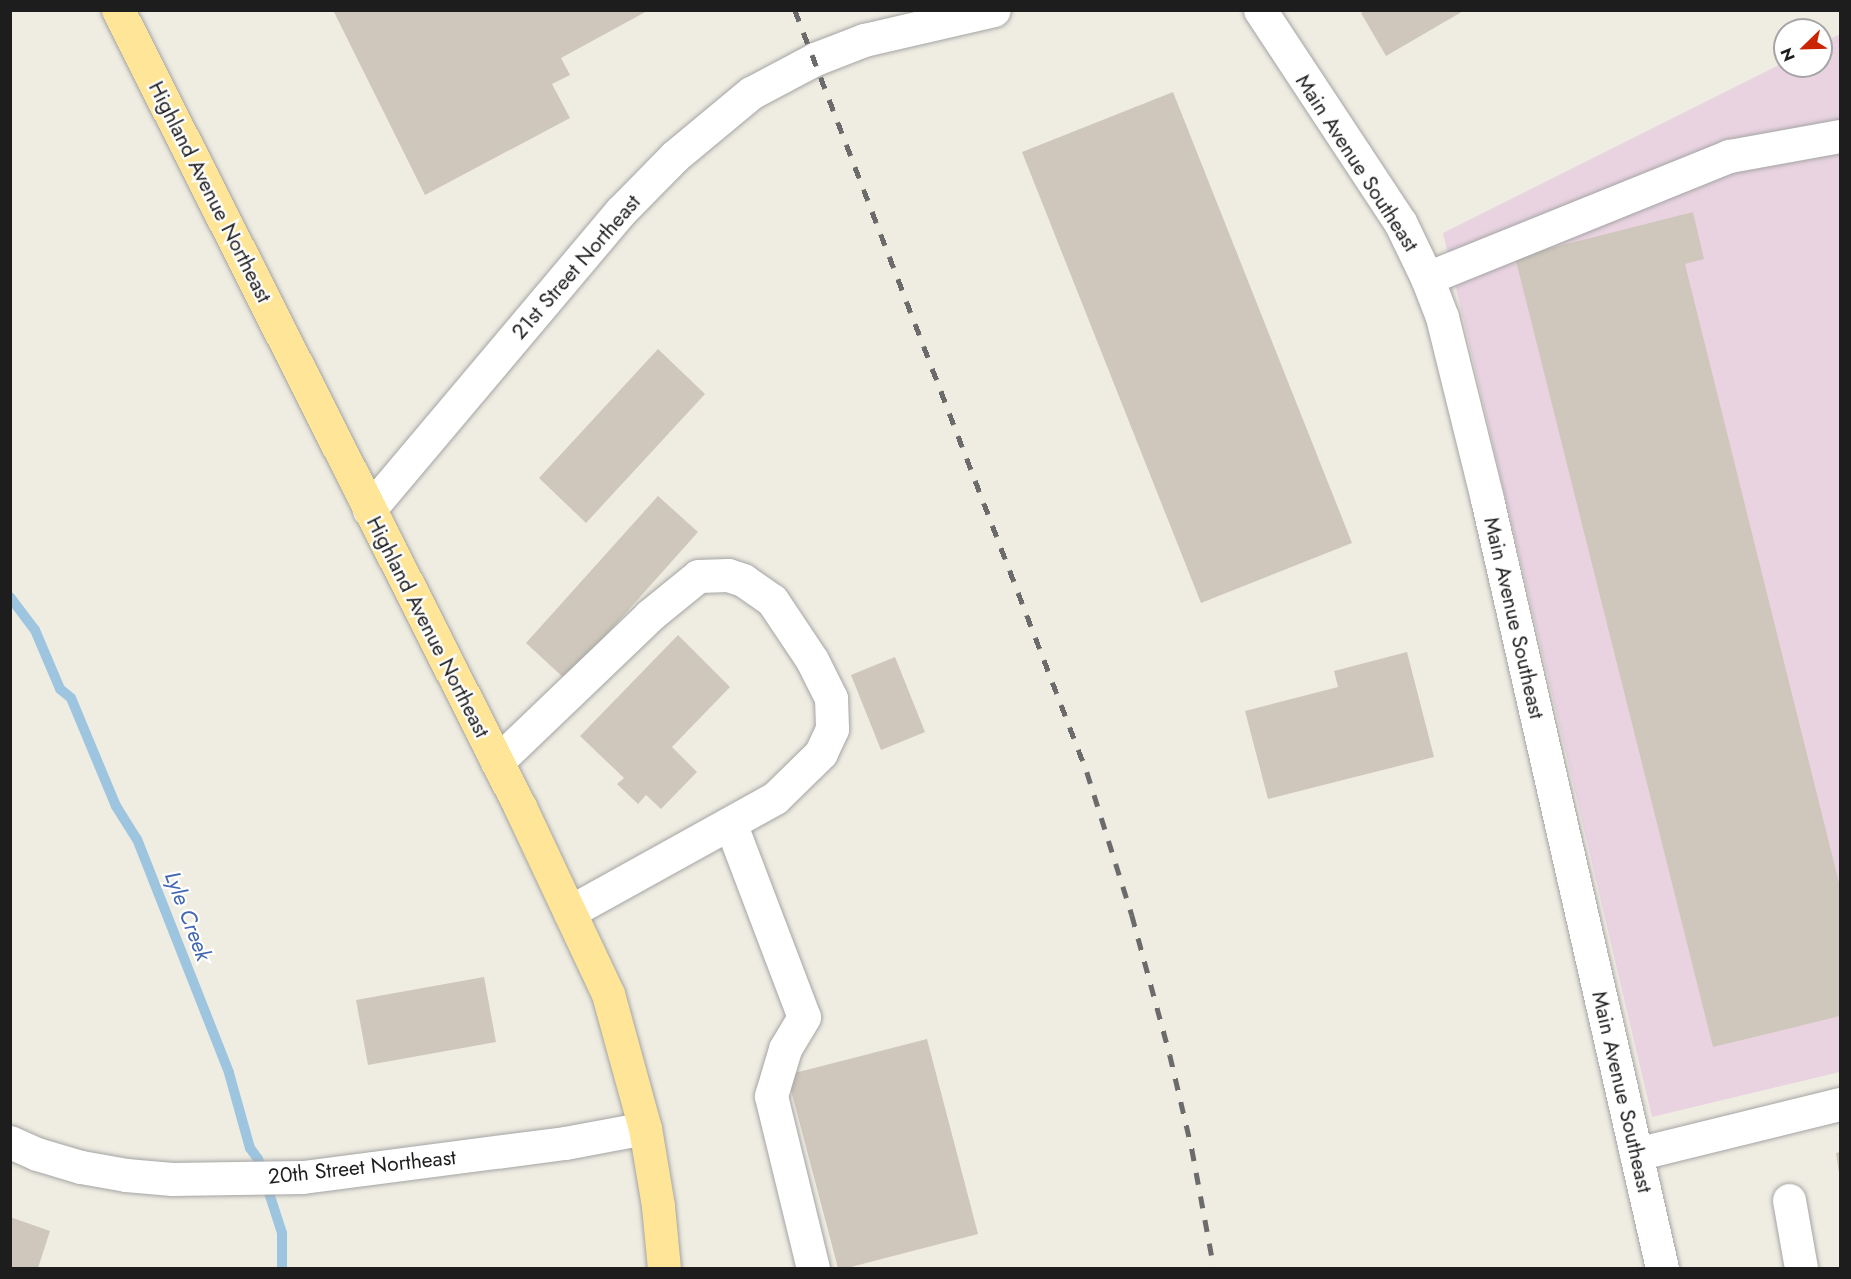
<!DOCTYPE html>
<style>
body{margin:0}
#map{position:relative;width:1851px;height:1279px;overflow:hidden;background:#efede2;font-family:Jost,sans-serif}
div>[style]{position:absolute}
.industrial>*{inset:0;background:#e9d3e1}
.stream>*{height:10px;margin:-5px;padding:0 5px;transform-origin:5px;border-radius:5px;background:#9ec5e0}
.building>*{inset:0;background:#cfc7bb}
.roads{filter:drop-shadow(0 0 2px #a4a4a4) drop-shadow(0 0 2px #a4a4a4)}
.minor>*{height:33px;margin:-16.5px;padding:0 16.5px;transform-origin:16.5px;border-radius:16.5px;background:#fff}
.major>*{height:33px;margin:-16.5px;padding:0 16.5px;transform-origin:16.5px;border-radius:16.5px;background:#ffe597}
.rail>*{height:4.5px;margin-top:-2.25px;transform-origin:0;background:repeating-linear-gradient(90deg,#6b6b6b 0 12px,transparent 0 24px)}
span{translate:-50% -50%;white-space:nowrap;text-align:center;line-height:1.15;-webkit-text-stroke:4.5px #fff;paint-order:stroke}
.street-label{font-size:21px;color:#1d1d1d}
.water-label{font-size:22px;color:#4266b3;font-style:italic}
.frame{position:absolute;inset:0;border:12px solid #1d1d1d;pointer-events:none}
.north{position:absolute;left:1773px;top:18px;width:60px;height:60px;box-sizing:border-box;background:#fff;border:2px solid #a5a5a5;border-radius:50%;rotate:247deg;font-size:16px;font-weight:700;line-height:24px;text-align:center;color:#1d1d1d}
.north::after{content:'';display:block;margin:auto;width:21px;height:27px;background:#ca2400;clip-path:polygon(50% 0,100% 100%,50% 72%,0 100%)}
</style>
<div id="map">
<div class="industrial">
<i style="clip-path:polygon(1840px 34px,1840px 1072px,1652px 1117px,1443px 233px,1785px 62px,1785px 66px,1821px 66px,1821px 44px)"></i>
</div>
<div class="stream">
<i style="left:10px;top:597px;width:41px;rotate:52.9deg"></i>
<i style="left:35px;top:630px;width:64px;rotate:67deg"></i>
<i style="left:60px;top:689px;width:14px;rotate:39deg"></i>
<i style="left:71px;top:698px;width:117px;rotate:67.4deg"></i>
<i style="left:116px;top:806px;width:39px;rotate:58deg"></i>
<i style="left:137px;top:839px;width:251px;rotate:68.5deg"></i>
<i style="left:229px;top:1073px;width:78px;rotate:74.4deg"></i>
<i style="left:250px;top:1148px;width:14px;rotate:54deg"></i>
<i style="left:258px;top:1159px;width:78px;rotate:72deg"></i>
<i style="left:282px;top:1233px;width:35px;rotate:90deg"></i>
</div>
<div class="building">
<i style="clip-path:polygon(333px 10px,649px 10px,561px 58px,570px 75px,552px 84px,570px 118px,425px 195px)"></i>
<i style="clip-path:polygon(1365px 10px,1465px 10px,1386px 56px,1361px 13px)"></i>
<i style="clip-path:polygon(1173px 92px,1352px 543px,1201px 603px,1022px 152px)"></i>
<i style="clip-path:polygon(1693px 212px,1704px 259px,1685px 264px,1840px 887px,1840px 1016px,1713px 1047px,1515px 257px)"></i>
<i style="clip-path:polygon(658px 349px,705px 394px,586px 523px,539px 478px)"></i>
<i style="clip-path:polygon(658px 496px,698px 532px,566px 680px,526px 643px)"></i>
<i style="clip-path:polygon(678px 635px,730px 687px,672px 747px,697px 772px,661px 809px,646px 795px,638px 804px,617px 784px,624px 778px,580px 736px)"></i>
<i style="clip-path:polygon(1407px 652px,1434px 757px,1268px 799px,1245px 711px,1338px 687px,1334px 671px)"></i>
<i style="clip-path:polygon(895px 657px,925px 732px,881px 750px,851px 675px)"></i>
<i style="clip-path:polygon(484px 977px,496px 1042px,368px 1065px,356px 1000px)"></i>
<i style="clip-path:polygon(927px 1039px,978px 1234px,847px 1268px,838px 1268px,787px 1075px)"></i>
<i style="clip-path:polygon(1840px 1152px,1840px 1173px,1839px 1173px,1836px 1153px)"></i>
<i style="clip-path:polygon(10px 1217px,50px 1231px,38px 1268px,10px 1268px)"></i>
</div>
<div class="roads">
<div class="minor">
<i style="left:1260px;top:10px;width:254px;rotate:56.6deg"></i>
<i style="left:1400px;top:222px;width:62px;rotate:64.3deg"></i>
<i style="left:1427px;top:278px;width:42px;rotate:69deg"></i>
<i style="left:1442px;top:317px;width:187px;rotate:76.1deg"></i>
<i style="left:1487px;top:499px;width:789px;rotate:77.18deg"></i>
<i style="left:1427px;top:278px;width:326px;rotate:-22deg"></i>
<i style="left:1729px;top:156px;width:113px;rotate:-10.2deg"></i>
<i style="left:369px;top:510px;width:390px;rotate:-49.9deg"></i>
<i style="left:620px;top:212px;width:78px;rotate:-45.5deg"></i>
<i style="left:675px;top:156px;width:99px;rotate:-39.7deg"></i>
<i style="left:751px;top:93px;width:72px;rotate:-28deg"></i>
<i style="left:815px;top:59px;width:53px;rotate:-21.2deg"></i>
<i style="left:864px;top:40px;width:133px;rotate:-13deg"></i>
<i style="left:497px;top:762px;width:211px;rotate:-43.8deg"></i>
<i style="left:649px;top:616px;width:63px;rotate:-39.2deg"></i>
<i style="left:698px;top:576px;width:30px;rotate:-2deg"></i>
<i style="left:728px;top:575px;width:16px;rotate:18deg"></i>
<i style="left:743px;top:580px;width:35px;rotate:35deg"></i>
<i style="left:772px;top:600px;width:72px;rotate:56.3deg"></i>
<i style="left:812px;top:660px;width:42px;rotate:63.4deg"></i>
<i style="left:831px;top:698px;width:31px;rotate:88deg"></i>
<i style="left:832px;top:729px;width:26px;rotate:115deg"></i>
<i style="left:821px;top:753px;width:64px;rotate:135.6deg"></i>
<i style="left:775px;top:798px;width:235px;rotate:151deg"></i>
<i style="left:731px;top:825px;width:205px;rotate:69.2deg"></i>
<i style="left:804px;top:1017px;width:37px;rotate:121deg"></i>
<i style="left:785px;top:1049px;width:49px;rotate:106.6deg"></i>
<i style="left:771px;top:1096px;width:177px;rotate:76.3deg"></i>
<i style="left:10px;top:1142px;width:30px;rotate:24deg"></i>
<i style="left:37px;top:1154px;width:46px;rotate:16.5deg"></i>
<i style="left:81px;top:1167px;width:46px;rotate:10.1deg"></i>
<i style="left:126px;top:1175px;width:46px;rotate:5deg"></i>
<i style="left:172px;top:1179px;width:131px;rotate:-0.9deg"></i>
<i style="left:303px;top:1177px;width:264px;rotate:-7.4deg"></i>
<i style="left:565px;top:1143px;width:81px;rotate:-10.6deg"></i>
<i style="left:1636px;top:1154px;width:210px;rotate:-13.8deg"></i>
<i style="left:1789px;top:1200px;width:69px;rotate:80deg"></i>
</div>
<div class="major">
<i style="left:118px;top:10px;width:893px;rotate:63.23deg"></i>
<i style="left:520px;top:807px;width:207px;rotate:64.8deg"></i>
<i style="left:608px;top:994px;width:139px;rotate:74.6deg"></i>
<i style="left:645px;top:1128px;width:79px;rotate:80.5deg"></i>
<i style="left:658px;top:1206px;width:62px;rotate:84.5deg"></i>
</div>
</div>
<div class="rail">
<i style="left:795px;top:10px;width:816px;rotate:69.03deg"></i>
<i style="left:1087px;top:772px;width:150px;rotate:72.5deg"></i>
<i style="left:1132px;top:915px;width:145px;rotate:74.8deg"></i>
<i style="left:1170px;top:1055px;width:97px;rotate:76.8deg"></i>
<i style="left:1192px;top:1149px;width:121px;rotate:79.5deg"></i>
</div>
<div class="street-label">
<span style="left:1357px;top:163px;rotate:57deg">Main Avenue Southeast</span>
<span style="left:210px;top:192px;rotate:63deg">Highland Avenue Northeast</span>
<span style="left:576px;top:267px;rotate:-49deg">21st Street Northeast</span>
<span style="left:1514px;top:618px;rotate:77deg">Main Avenue Southeast</span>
<span style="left:428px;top:627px;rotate:63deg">Highland Avenue Northeast</span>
<span style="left:1622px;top:1092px;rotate:77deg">Main Avenue Southeast</span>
<span style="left:362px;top:1167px;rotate:-6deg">20th Street Northeast</span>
</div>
<div class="water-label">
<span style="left:188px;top:916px;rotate:69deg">Lyle Creek</span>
</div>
<div class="frame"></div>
<div class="north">N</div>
</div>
